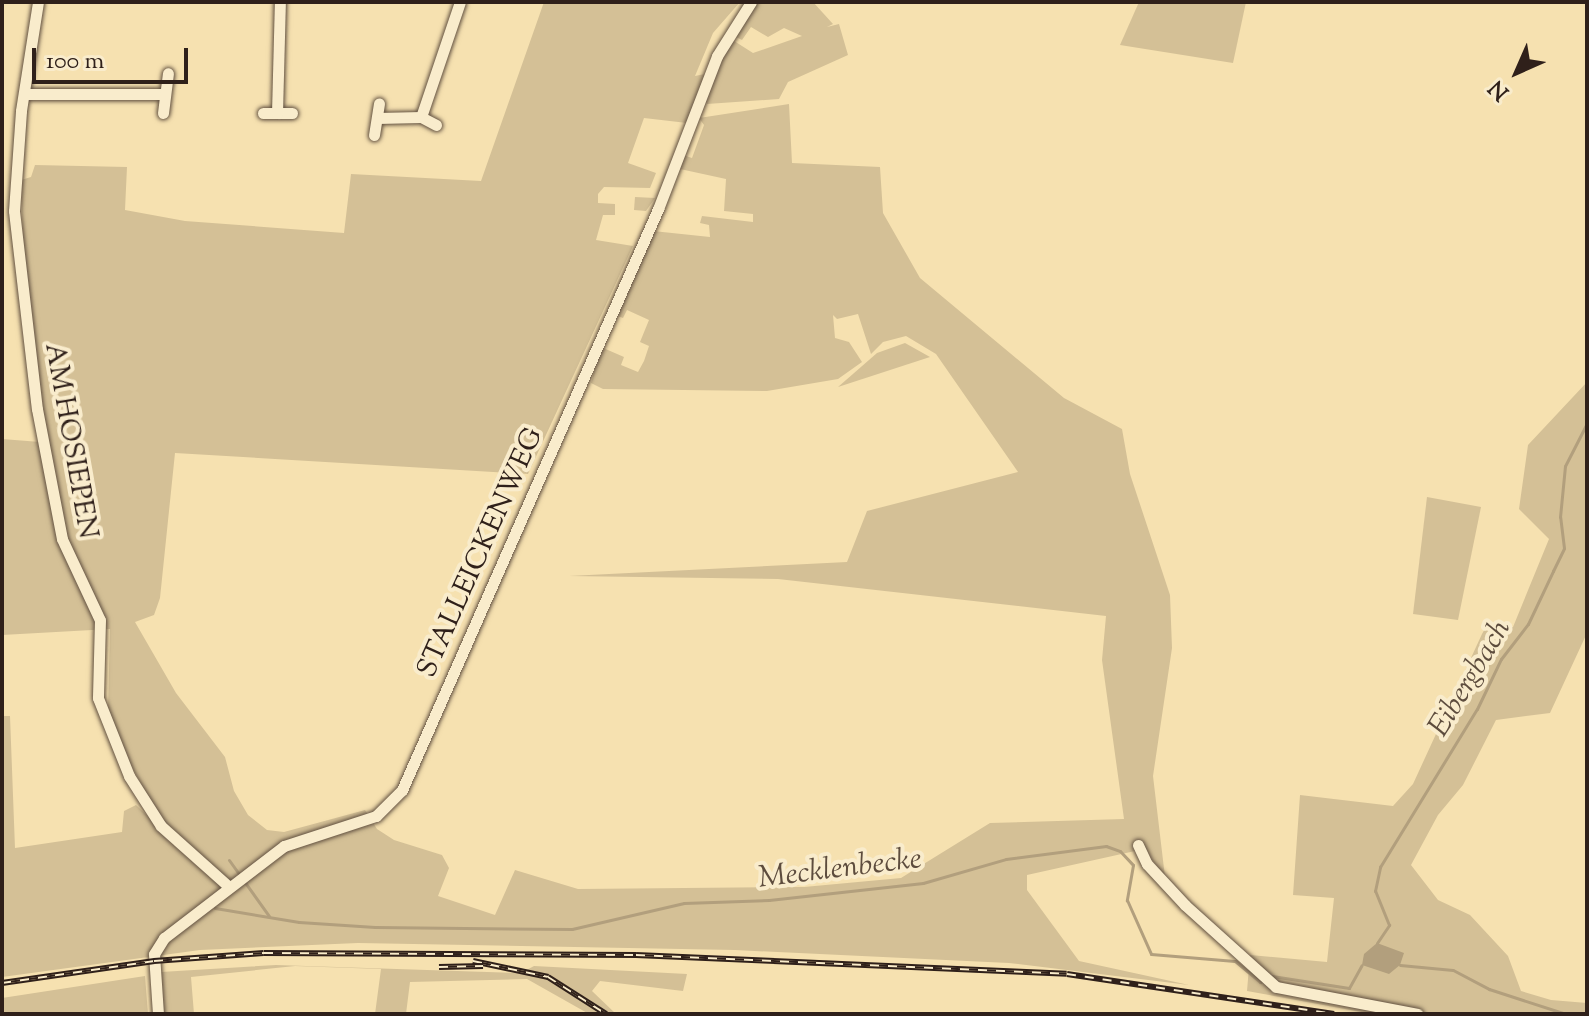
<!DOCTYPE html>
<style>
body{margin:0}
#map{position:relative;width:1589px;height:1016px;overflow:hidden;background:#f6e1b0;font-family:"Sorts Mill Goudy",serif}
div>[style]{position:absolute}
.green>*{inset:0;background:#d4c096}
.water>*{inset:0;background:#b29f7d}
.stream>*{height:3px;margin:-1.5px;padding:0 1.5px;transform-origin:1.5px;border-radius:1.5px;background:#b29f7d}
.roads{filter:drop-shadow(0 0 2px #615040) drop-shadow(0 0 2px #615040)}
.minor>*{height:11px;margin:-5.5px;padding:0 5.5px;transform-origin:5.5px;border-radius:5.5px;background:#f9eccc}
.rail>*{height:6px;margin-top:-3px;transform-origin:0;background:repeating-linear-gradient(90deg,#f9eccc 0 9px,#2f201a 0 18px);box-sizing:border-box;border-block:2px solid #2f201a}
span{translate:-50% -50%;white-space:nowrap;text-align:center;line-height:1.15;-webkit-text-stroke:8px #f9eccc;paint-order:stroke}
.street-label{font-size:28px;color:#2f201a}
.water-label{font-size:30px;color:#5d4c3d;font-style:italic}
.frame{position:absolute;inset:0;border:4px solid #2f201a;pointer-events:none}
.north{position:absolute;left:1477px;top:32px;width:80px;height:80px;-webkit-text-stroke:6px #f9eccc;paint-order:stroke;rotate:225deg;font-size:22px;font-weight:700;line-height:32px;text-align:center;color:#2f201a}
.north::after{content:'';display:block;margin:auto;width:28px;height:36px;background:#2f201a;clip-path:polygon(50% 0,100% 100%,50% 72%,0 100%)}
.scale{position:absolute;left:32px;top:48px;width:156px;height:36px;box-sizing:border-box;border:4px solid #2f201a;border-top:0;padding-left:10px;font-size:24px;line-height:28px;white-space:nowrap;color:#2f201a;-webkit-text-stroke:6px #f9eccc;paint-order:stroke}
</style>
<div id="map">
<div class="green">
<i style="clip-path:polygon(544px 2px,740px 2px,713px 33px,695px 76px,705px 74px,687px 123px,644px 118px,628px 163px,656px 173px,650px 188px,604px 187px,598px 194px,598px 203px,615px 204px,615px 215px,603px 215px,596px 240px,633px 246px,528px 474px,175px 453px,160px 598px,154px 615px,135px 622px,176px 693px,225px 757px,234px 791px,248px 815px,267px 830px,284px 832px,365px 810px,377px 829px,394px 840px,442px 855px,449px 868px,438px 896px,495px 915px,515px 870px,578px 889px,804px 887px,901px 878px,990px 823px,1124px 819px,1102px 660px,1106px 616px,778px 579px,569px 576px,847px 562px,867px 511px,1018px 472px,936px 354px,906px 336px,883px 342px,871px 354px,858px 314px,837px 319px,833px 315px,835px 338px,849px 342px,862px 362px,838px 379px,767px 391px,603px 389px,591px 383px,601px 347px,624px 357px,621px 365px,638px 372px,644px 361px,649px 346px,640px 342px,649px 320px,627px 310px,623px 318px,615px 315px,653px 231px,710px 237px,709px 225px,700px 223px,702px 216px,753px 222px,753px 214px,724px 211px,726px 179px,680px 169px,683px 155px,692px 158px,704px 125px,699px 118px,789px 104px,792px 163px,880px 167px,883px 213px,920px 278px,1064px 398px,1122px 429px,1130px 474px,1170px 595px,1172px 648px,1153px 776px,1165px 877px,1144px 849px,1027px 875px,1027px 890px,1079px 961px,1189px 985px,1009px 963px,735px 950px,358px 943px,200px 950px,2px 977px,2px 716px,10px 716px,15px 848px,122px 832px,124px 811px,136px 805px,185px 852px,227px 883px,161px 820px,121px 747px,108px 711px,110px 629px,2px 635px,2px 439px,40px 442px,54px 486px,24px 269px,21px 180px,31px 177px,35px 165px,127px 167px,125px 210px,185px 221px,344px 233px,351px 174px,481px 181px)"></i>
<i style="clip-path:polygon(758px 2px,813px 2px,833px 24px,827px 27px,839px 24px,848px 55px,788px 82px,779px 99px,707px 104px,704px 98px,731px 39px,753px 53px,802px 36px,784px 28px,768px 37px,751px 27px,742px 40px,734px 36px)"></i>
<i style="clip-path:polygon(1139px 2px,1246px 2px,1233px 63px,1120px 45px)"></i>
<i style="clip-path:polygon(635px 197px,655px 198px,646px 211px,634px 210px)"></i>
<i style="clip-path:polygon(905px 343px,930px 357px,838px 387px,877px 353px)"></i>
<i style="clip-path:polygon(1587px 382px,1587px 633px,1550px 713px,1496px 720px,1463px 785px,1438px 815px,1411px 865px,1438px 900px,1470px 915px,1508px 956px,1521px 991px,1551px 1000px,1587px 1003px,1587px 1014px,1372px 1014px,1247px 991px,1250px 955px,1327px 962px,1334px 898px,1293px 895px,1300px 795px,1393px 806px,1413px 784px,1482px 634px,1487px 625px,1513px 627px,1549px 539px,1519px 509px,1528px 445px)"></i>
<i style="clip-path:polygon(1427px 497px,1481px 507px,1458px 620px,1413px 614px)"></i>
<i style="clip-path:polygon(276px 965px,521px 973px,534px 966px,687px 974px,683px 991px,600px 981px,592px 991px,616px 1014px,589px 1014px,527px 979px,410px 982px,406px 1014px,375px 1014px,381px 969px,295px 966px,191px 977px,194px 1014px,162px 1014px,161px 972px)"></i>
<i style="clip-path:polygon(145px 976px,148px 1014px,2px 1014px,2px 998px)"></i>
</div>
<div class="water">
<i style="clip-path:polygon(1377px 943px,1404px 953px,1400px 965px,1389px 974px,1362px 965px,1364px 954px)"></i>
</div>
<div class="stream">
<i style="left:229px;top:860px;width:69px;rotate:54.5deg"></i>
<i style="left:215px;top:908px;width:85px;rotate:9.5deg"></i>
<i style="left:299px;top:922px;width:76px;rotate:3.8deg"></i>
<i style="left:375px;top:927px;width:197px;rotate:0.6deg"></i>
<i style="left:572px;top:929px;width:115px;rotate:-13.1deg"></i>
<i style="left:684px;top:903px;width:85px;rotate:-2deg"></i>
<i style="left:769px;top:900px;width:155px;rotate:-6.3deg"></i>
<i style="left:923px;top:883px;width:86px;rotate:-16.1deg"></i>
<i style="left:1006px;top:859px;width:101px;rotate:-7.4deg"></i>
<i style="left:1106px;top:846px;width:15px;rotate:20deg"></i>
<i style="left:1120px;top:851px;width:19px;rotate:47deg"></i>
<i style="left:1133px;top:865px;width:36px;rotate:100deg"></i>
<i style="left:1127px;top:900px;width:59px;rotate:66deg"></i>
<i style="left:1151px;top:954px;width:84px;rotate:4.8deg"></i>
<i style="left:1235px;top:961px;width:33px;rotate:40deg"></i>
<i style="left:1260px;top:982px;width:6px;rotate:-31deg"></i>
<i style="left:1377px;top:943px;width:22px;rotate:-56deg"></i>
<i style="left:1389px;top:925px;width:37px;rotate:-112deg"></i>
<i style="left:1375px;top:891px;width:25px;rotate:-78deg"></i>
<i style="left:1380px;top:867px;width:185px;rotate:-58.5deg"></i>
<i style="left:1477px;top:709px;width:55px;rotate:-64.4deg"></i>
<i style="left:1501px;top:659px;width:44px;rotate:-52.4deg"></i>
<i style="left:1528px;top:624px;width:59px;rotate:-64.7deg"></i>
<i style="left:1553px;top:571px;width:25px;rotate:-64deg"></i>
<i style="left:1564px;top:548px;width:31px;rotate:-97deg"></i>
<i style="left:1560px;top:517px;width:51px;rotate:-84.4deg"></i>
<i style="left:1565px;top:466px;width:48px;rotate:-62.9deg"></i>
<i style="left:1400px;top:965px;width:53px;rotate:5.4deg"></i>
<i style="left:1453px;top:970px;width:41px;rotate:27.8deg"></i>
<i style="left:1489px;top:989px;width:81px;rotate:18deg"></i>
<i style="left:1272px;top:976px;width:78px;rotate:8.9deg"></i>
<i style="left:1349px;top:988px;width:26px;rotate:-61deg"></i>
</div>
<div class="roads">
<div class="minor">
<i style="left:38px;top:2px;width:110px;rotate:98.9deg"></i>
<i style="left:21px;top:111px;width:100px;rotate:94deg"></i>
<i style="left:14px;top:211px;width:199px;rotate:83.4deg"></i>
<i style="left:37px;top:409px;width:132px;rotate:79.1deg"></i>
<i style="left:62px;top:539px;width:89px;rotate:64.9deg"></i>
<i style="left:100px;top:620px;width:78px;rotate:91.5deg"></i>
<i style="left:98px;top:698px;width:84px;rotate:68.3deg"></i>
<i style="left:129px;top:776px;width:59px;rotate:57.4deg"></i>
<i style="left:161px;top:826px;width:89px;rotate:41.8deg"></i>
<i style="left:24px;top:94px;width:141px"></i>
<i style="left:163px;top:113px;width:40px;rotate:-82.9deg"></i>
<i style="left:263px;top:113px;width:29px"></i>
<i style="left:277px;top:113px;width:111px;rotate:-88.5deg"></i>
<i style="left:421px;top:117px;width:17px;rotate:28deg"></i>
<i style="left:377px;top:118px;width:44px;rotate:-1.3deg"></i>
<i style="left:421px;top:117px;width:121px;rotate:-71.3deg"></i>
<i style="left:374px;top:135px;width:32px;rotate:-81deg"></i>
<i style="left:1138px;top:845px;width:21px;rotate:65deg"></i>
<i style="left:1147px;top:864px;width:56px;rotate:47.2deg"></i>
<i style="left:1185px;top:905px;width:122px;rotate:42deg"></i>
<i style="left:1276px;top:987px;width:144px;rotate:10.8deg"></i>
<i style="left:158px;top:1014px;width:60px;rotate:-93.8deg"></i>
<i style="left:154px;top:954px;width:19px;rotate:-58deg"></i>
<i style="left:164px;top:938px;width:151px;rotate:-37.5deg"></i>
<i style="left:284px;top:846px;width:97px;rotate:-18.1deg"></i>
<i style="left:376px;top:816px;width:37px;rotate:-45deg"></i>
<i style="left:402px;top:790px;width:635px;rotate:-66.22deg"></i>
<i style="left:658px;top:209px;width:164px;rotate:-68.9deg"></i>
<i style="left:717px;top:56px;width:64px;rotate:-57.8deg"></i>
</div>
</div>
<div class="rail">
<i style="left:473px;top:961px;width:77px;rotate:12deg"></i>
<i style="left:548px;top:977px;width:69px;rotate:32.5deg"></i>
<i style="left:439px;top:967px;width:44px;rotate:-1.3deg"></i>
<i style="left:2px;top:983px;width:154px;rotate:-8.2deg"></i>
<i style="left:154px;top:961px;width:110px;rotate:-4.2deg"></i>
<i style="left:264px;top:953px;width:372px;rotate:0.3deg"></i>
<i style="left:636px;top:955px;width:431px;rotate:2.5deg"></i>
<i style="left:1067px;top:974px;width:270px;rotate:8.5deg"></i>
</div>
<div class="street-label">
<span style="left:70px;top:441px;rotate:80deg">AM HOSIEPEN</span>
<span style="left:481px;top:553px;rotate:-66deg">STALLEICKENWEG</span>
</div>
<div class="water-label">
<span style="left:1471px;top:679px;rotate:-59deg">Eibergbach</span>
<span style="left:840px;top:870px;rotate:-7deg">Mecklenbecke</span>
</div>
<div class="frame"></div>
<div class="north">N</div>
<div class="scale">100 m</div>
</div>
